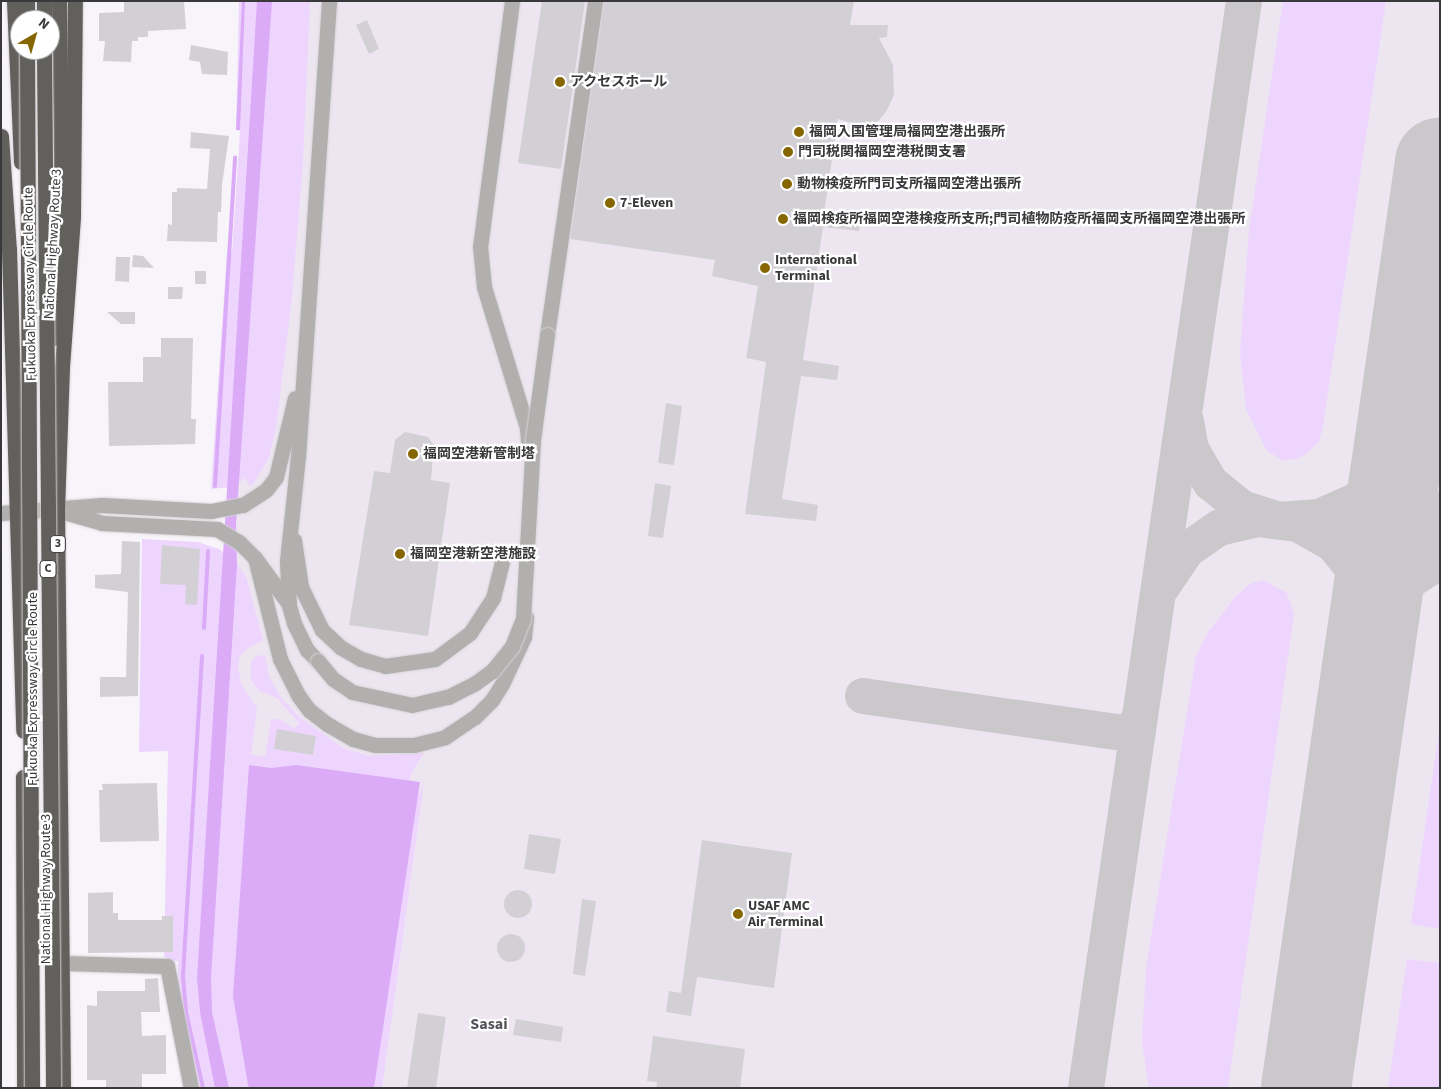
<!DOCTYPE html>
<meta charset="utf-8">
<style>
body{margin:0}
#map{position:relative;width:1441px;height:1089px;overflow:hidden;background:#f8f5fa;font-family:"Source Sans 3","Noto Sans JP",sans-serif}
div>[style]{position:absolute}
.built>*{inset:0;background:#ede6f1}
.green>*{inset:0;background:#eed5fe}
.water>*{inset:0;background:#dbabf8}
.stream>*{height:4px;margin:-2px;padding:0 2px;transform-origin:2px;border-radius:2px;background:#dbabf8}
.taxiway>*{height:36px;margin:-18px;padding:0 18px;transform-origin:18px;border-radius:18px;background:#cbc8cc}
.runway>*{height:90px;margin:-45px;padding:0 45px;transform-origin:45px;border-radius:45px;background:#cbc8cc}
.building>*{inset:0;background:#d3d0d5}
.round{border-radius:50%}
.roads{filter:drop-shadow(0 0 1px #d6d3d7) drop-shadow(0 0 1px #d6d3d7)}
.minor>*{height:15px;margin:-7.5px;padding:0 7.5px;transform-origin:7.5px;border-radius:7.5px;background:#b1b0ae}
.highway>*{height:15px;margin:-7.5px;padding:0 7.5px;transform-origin:7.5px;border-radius:7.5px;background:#62605c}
.bridges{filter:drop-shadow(0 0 1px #d6d3d7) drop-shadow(0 0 1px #d6d3d7)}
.minor-bridge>*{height:15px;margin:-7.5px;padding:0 7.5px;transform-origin:7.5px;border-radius:7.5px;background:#b1b0ae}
.highway-bridge>*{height:15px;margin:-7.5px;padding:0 7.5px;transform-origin:7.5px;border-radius:7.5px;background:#62605c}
.dots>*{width:14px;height:14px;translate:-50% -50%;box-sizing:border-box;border:2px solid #fff;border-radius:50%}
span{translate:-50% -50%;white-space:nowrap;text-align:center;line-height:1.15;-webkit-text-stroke:4.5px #fff;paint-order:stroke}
.shield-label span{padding:1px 4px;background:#fff;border:1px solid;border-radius:4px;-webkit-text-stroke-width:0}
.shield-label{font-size:12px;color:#39383a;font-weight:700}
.poi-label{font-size:14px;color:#39383a;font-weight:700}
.left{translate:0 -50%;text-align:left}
.street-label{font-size:14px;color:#39383a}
.quarter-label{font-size:16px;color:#565458;font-weight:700}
.frame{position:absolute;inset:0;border:2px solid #39383a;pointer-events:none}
.north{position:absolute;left:10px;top:10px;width:50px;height:50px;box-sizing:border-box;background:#fff;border:1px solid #b0afb0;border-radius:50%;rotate:38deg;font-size:14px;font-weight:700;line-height:20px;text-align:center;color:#39383a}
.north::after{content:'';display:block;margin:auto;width:18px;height:22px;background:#856600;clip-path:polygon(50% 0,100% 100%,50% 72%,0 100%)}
</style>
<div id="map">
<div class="built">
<i style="clip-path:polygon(269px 1px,1440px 1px,1440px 1088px,223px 1088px,206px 989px)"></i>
</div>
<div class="green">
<i style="clip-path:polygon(239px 1px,310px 1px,303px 162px,292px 297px,276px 428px,269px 458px,253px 484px,250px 486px,245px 478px,232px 487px,211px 489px,227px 252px,232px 252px,240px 131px,236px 130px)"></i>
<i style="clip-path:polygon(1283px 1px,1386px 1px,1323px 426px,1319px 442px,1308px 452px,1297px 459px,1282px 460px,1267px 451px,1246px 409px,1240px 353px,1249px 230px)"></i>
<i style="clip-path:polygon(142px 539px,198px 542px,219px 549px,235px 561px,246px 576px,263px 640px,248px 648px,240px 656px,238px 665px,241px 684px,257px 708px,251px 754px,265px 757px,271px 719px,282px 720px,294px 729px,299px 723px,277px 698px,259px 691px,251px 680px,251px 662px,256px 656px,265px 655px,269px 676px,279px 695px,298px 716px,343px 748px,369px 756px,424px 753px,413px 770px,385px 847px,391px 862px,424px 782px,382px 1088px,196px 1088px,177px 1001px,178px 961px,164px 961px,168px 751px,139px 752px)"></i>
<i style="clip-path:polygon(1263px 580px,1287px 593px,1294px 614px,1228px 1088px,1149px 1088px,1142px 1043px,1146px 968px,1196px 656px,1208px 632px,1236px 596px,1250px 584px)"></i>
<i style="clip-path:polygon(1440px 725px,1440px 929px,1411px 924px)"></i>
<i style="clip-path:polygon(1407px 959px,1440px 963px,1440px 1088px,1388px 1088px)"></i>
</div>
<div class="water">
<i style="clip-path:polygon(242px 1px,245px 1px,240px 130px,236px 130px)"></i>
<i style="clip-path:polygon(257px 1px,272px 1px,236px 525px,237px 564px,211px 978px,212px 1012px,229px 1088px,215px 1088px,200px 1012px,197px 978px)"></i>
<i style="clip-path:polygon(249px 765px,271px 768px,296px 765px,420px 782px,374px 1088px,250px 1088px,248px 1085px,233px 996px)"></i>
</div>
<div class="stream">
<i style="left:215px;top:486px;width:329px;rotate:-86.5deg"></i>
<i style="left:204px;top:628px;width:77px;rotate:-87deg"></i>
<i style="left:202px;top:656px;width:322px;rotate:93.4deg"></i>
<i style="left:183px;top:977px;width:35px;rotate:85deg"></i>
<i style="left:186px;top:1012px;width:78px;rotate:77.4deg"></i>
</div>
<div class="taxiway">
<i style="left:1186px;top:421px;width:28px;rotate:80deg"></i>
<i style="left:1191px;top:449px;width:39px;rotate:60deg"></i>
<i style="left:1211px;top:483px;width:40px;rotate:39deg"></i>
<i style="left:1242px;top:508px;width:38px;rotate:18deg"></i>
<i style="left:1278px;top:520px;width:41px;rotate:-4.2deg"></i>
<i style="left:1319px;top:517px;width:43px;rotate:-23.6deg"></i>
<i style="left:1358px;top:500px;width:40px;rotate:-48deg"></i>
<i style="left:1385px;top:470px;width:40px;rotate:-66.6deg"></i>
<i style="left:1401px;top:433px;width:21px;rotate:85deg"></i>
<i style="left:1403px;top:454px;width:41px;rotate:71.6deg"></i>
<i style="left:1416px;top:493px;width:37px;rotate:49deg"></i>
<i style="left:1305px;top:524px;width:136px;rotate:8deg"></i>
<i style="left:1162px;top:587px;width:45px;rotate:-56deg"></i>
<i style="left:1187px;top:550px;width:39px;rotate:-35deg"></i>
<i style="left:1219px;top:528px;width:40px;rotate:-13deg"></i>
<i style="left:1258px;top:519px;width:40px;rotate:7.1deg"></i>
<i style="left:1298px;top:524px;width:40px;rotate:29.7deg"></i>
<i style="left:1333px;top:544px;width:41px;rotate:50.9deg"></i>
<i style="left:1359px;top:576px;width:40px;rotate:72deg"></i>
<i style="left:1371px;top:614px;width:19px;rotate:87deg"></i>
<i style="left:1372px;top:633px;width:20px;rotate:-66deg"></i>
<i style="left:1380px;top:615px;width:40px;rotate:-51deg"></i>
<i style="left:1405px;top:584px;width:42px;rotate:-33.3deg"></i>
<i style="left:863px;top:696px;width:262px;rotate:8.1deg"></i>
<i style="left:1122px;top:733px;width:13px;rotate:-23deg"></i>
<i style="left:1134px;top:728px;width:13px;rotate:-63deg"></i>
<i style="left:1086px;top:1088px;width:1098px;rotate:-81.73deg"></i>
</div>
<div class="runway">
<i style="left:1306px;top:1088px;width:935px;rotate:-81.76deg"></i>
</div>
<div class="building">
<i style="clip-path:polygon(184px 1px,186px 29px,148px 31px,148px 37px,138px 37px,138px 41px,132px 41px,131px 62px,103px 61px,105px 41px,99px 41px,99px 13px,124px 12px,124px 2px)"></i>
<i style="clip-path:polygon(542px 1px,585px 1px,561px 169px,518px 163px)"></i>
<i style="clip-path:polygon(604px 1px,854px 1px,850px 25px,888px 25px,887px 37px,879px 38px,893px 65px,894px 95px,886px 112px,871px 129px,838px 119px,824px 213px,861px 219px,859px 231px,823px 227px,803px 360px,839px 366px,837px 380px,801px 376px,782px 499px,818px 505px,816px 521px,745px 514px,766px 362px,746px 358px,758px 286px,712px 276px,715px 260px,570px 239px)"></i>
<i style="clip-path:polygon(367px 20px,379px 49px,369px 54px,356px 25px)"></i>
<i style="clip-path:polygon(191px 45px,228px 52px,227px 75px,202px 74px,200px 62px,189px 60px)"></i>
<i style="clip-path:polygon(191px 132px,229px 136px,222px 185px,221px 212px,218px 212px,217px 242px,167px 241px,168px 224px,172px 225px,172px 192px,177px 192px,177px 188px,207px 189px,210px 149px,190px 148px)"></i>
<i style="clip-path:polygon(133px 255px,143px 256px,154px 268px,132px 267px)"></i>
<i style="clip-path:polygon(116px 257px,130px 257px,129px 282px,115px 281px)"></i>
<i style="clip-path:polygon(195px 271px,206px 271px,206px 284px,195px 284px)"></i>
<i style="clip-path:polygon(168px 287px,183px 287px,182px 299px,168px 299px)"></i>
<i style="clip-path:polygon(107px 312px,135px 312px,135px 324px,121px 324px)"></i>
<i style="clip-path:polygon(161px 338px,193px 338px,191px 419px,196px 419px,195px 444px,109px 446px,108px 382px,143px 382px,143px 357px,161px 357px)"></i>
<i style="clip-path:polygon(666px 403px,682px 406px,674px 465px,658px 463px)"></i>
<i style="clip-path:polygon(405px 432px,428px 437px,434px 445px,431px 480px,450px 483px,428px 636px,349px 625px,374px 471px,390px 473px,395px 440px)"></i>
<i style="clip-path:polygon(655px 483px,671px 486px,663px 538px,648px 536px)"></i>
<i style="clip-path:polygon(122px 541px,140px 542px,138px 696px,100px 697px,100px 677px,126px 677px,128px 592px,95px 588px,95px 575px,121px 574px)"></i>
<i style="clip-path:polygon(162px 545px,200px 549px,197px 605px,185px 604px,186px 585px,160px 584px)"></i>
<i style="clip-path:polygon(277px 729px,316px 736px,313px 755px,274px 749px)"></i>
<i style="clip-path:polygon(157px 783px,159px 841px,100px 842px,99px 790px,103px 790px,102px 784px)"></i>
<i style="clip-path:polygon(529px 834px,561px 839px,555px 874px,524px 869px)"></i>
<i style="clip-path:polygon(702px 840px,792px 853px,774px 988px,697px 977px,691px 1016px,666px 1012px,669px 991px,681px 993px)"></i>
<i class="round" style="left:504px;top:890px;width:28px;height:28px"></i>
<i style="clip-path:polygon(113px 892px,113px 913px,118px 913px,118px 920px,162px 920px,162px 916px,173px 916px,173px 952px,88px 953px,88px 893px)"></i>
<i style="clip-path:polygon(582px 899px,596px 901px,585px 976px,573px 974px)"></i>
<i class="round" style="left:497px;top:934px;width:28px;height:28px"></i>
<i style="clip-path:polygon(158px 978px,160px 1012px,141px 1012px,142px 1036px,166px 1035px,166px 1074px,142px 1074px,142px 1088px,106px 1088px,106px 1080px,87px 1080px,87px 1005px,97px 1006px,97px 991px,145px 991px,145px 979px)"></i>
<i style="clip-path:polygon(418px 1013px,446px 1017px,436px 1088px,407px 1088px)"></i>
<i style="clip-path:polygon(516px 1019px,563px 1027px,561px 1042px,513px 1035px)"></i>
<i style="clip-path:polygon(653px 1036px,745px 1049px,740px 1088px,656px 1088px,657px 1082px,647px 1081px)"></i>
</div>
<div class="roads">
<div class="minor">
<i style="left:512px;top:1px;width:247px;rotate:97.4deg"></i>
<i style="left:480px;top:246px;width:41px;rotate:84.4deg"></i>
<i style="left:484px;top:287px;width:147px;rotate:73deg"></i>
<i style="left:527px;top:428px;width:21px;rotate:85deg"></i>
<i style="left:547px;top:335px;width:337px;rotate:-81.8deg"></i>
<i style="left:64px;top:512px;width:40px;rotate:16deg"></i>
<i style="left:102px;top:523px;width:115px;rotate:3deg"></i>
<i style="left:217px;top:529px;width:26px;rotate:31deg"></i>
<i style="left:239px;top:542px;width:23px;rotate:45deg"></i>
<i style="left:255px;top:558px;width:56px;rotate:53.7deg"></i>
<i style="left:1px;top:513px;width:101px;rotate:-4.5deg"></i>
<i style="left:102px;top:505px;width:109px;rotate:3.2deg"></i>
<i style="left:211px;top:511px;width:33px;rotate:-11deg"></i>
<i style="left:243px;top:505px;width:27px;rotate:-33deg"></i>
<i style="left:266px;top:490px;width:16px;rotate:-52deg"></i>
<i style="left:276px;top:477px;width:81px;rotate:-76.5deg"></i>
<i style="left:294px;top:540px;width:48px;rotate:81.5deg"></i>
<i style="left:301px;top:587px;width:48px;rotate:64deg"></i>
<i style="left:322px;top:630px;width:25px;rotate:43deg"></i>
<i style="left:340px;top:647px;width:24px;rotate:30deg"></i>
<i style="left:361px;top:659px;width:25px;rotate:16deg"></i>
<i style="left:385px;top:666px;width:50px;rotate:-8deg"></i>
<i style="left:435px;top:659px;width:44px;rotate:-36.6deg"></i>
<i style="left:470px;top:633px;width:42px;rotate:-56.7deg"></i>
<i style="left:493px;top:598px;width:45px;rotate:-76deg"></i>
<i style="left:255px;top:558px;width:104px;rotate:76.1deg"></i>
<i style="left:280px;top:659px;width:40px;rotate:63.4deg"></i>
<i style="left:298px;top:695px;width:19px;rotate:54deg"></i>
<i style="left:309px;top:710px;width:23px;rotate:38deg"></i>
<i style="left:327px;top:724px;width:30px;rotate:30deg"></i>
<i style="left:353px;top:739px;width:23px;rotate:15deg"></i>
<i style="left:375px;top:745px;width:39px"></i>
<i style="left:414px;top:745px;width:32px;rotate:-14deg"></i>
<i style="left:445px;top:737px;width:36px;rotate:-34deg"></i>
<i style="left:475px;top:717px;width:24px;rotate:-45deg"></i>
<i style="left:492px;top:700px;width:19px;rotate:-58deg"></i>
<i style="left:502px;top:684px;width:52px;rotate:-64.9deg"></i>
<i style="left:524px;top:637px;width:20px;rotate:-84deg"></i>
<i style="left:318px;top:661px;width:16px;rotate:-135deg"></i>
<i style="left:307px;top:650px;width:30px;rotate:-116deg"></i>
<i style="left:294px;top:623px;width:19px;rotate:-106deg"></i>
<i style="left:289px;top:605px;width:44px;rotate:-92.6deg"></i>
<i style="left:287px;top:561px;width:105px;rotate:-84deg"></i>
<i style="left:298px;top:457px;width:457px;rotate:-86.1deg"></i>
<i style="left:62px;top:963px;width:105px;rotate:1.6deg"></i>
<i style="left:167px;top:966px;width:124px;rotate:78.9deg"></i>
</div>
<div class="highway">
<i style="left:14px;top:1px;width:161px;rotate:87.5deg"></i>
<i style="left:27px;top:1px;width:19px;rotate:90deg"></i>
<i style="left:44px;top:1px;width:19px;rotate:90deg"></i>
<i style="left:1px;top:136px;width:113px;rotate:86deg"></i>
<i style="left:9px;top:249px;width:482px;rotate:88.3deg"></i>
<i style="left:54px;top:338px;width:174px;rotate:-87.7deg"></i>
<i style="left:61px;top:164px;width:163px;rotate:-90.7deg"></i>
<i style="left:23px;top:777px;width:311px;rotate:89.8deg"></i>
<i style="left:63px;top:1088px;width:578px;rotate:-90.59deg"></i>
<i style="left:57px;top:510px;width:143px;rotate:-88deg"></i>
<i style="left:62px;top:367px;width:151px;rotate:-85.8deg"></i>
<i style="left:73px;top:216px;width:215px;rotate:-89.5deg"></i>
</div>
</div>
<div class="bridges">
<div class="minor-bridge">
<i style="left:318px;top:661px;width:23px;rotate:50deg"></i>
<i style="left:333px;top:679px;width:23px;rotate:34deg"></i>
<i style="left:352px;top:692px;width:61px;rotate:12.2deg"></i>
<i style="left:412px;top:705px;width:37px;rotate:-13deg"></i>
<i style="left:448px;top:697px;width:29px;rotate:-27deg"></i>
<i style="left:474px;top:684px;width:22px;rotate:-36deg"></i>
<i style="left:492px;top:671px;width:32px;rotate:-51deg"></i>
<i style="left:512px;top:646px;width:29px;rotate:-68deg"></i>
<i style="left:523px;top:619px;width:179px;rotate:-86.8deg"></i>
<i style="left:533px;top:440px;width:106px;rotate:-82.4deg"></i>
</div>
<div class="highway-bridge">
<i style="left:27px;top:50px;width:1038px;rotate:89.72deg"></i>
<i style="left:44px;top:50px;width:1038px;rotate:89.5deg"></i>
</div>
</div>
<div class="dots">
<i style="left:560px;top:82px;background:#856600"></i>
<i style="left:799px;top:132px;background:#856600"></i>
<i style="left:788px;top:152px;background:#856600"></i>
<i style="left:787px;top:184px;background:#856600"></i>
<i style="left:610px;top:203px;background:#856600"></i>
<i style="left:783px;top:219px;background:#856600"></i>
<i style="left:765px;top:268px;background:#856600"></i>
<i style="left:413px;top:454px;background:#856600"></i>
<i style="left:400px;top:554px;background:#856600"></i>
<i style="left:738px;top:914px;background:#856600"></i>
</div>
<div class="shield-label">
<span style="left:58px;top:544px">3</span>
<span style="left:48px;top:569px">C</span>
</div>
<div class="poi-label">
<span class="left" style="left:570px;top:82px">アクセスホール</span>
<span class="left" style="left:809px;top:132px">福岡入国管理局福岡空港出張所</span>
<span class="left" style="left:798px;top:152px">門司税関福岡空港税関支署</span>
<span class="left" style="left:797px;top:184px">動物検疫所門司支所福岡空港出張所</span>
<span class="left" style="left:620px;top:203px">7-Eleven</span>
<span class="left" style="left:793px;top:219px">福岡検疫所福岡空港検疫所支所;門司植物防疫所福岡支所福岡空港出張所</span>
<span class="left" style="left:775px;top:268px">International<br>Terminal</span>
<span class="left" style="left:423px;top:454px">福岡空港新管制塔</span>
<span class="left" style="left:410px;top:554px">福岡空港新空港施設</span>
<span class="left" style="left:748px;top:914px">USAF AMC<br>Air Terminal</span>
</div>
<div class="street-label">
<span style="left:53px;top:244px;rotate:-87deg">National Highway Route 3</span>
<span style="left:30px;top:284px;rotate:-91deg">Fukuoka Expressway Circle Route</span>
<span style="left:33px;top:689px;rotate:-90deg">Fukuoka Expressway Circle Route</span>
<span style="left:46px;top:889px;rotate:-90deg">National Highway Route 3</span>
</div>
<div class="quarter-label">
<span style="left:489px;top:1024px">Sasai</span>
</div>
<div class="frame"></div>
<div class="north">N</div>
</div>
